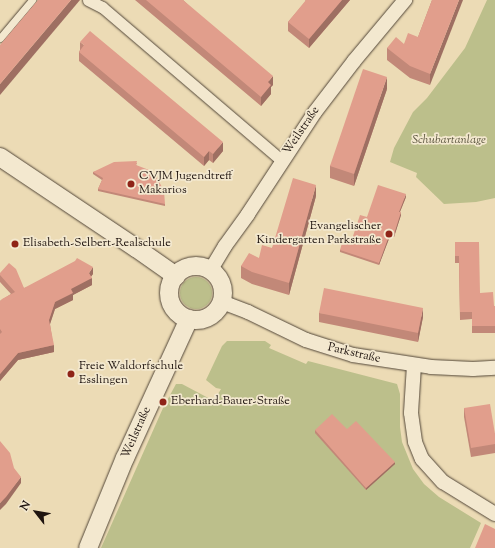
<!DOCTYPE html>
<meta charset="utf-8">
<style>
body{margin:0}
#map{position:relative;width:495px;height:548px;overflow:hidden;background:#ecdbb5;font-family:"Sorts Mill Goudy",serif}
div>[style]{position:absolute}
.green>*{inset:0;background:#bcbf8b}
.round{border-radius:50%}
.roads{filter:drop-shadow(0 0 1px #524638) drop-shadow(0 0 1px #524638)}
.service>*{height:7px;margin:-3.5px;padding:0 3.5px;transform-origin:3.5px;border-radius:3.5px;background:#f3e8cf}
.pedestrian>*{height:11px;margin:-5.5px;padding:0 5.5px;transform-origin:5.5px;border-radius:5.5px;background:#f3e8cf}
.minor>*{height:14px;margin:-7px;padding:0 7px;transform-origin:7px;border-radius:7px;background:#f3e8cf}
.tertiary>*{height:18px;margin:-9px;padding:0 9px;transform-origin:9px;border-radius:9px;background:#f3e8cf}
.tertiary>.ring{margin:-9px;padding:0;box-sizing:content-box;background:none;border:18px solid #f3e8cf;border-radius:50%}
.wall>*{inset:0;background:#c28878}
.shaded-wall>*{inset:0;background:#9e6f62}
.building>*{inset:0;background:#e19e8c}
.dots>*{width:11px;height:11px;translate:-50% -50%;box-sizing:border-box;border:2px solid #f3e8cf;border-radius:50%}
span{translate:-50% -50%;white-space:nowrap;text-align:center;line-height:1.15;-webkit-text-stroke:3.5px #f3e8cf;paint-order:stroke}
.street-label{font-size:12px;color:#1f140f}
.park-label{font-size:12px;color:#56503a;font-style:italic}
.poi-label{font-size:12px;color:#1f140f}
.left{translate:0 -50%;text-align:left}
.right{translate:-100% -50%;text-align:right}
.north{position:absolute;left:16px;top:492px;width:40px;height:40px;-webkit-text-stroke:3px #f3e8cf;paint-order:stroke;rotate:301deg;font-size:11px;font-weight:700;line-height:16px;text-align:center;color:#1f140f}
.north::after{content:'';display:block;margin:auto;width:14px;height:18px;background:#1f140f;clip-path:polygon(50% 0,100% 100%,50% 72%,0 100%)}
</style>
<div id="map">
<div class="green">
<i style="clip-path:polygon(487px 0,495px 0,495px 198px,476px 202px,444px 204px,416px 177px,417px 173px,390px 162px,394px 148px,413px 112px,427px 98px,465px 48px)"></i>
<i class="round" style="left:180px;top:277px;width:32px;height:32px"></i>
<i style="clip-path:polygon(227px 341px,265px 341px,271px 345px,269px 348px,306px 364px,308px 361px,397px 384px,400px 394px,400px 427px,402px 442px,413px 469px,424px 484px,439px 497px,481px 523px,470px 548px,101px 548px,163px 408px,176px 384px,182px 384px,214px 401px,221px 389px,216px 388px,206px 380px,222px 346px)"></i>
</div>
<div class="roads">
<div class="service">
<i style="left:0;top:38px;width:50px;rotate:-49.9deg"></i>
</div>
<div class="pedestrian">
<i style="left:88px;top:0;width:16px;rotate:27deg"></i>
<i style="left:102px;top:7px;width:237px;rotate:40.5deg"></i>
</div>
<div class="minor">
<i style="left:210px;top:271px;width:29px;rotate:-59deg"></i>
<i style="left:225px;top:246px;width:39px;rotate:-54deg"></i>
<i style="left:248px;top:214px;width:122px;rotate:-56.7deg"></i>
<i style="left:315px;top:112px;width:64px;rotate:-52.6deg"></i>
<i style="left:354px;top:61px;width:80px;rotate:-50.1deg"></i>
<i style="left:222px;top:302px;width:28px;rotate:21deg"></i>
<i style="left:248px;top:312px;width:64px;rotate:25.8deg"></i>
<i style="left:306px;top:340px;width:49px;rotate:17.7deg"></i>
<i style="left:353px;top:355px;width:79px;rotate:8.7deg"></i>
<i style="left:431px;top:367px;width:42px;rotate:2.7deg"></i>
<i style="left:473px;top:369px;width:22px;rotate:-3deg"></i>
<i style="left:414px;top:365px;width:48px;rotate:93.6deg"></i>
<i style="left:411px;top:413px;width:29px;rotate:82deg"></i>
<i style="left:415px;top:442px;width:18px;rotate:68deg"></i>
<i style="left:422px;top:459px;width:31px;rotate:48deg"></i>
<i style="left:443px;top:482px;width:61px;rotate:31.6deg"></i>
</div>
<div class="tertiary">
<i style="left:0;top:157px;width:164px;rotate:33.8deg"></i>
<i style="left:136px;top:248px;width:49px;rotate:35deg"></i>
<i class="ring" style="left:169px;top:266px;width:36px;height:36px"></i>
<i style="left:88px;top:548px;width:97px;rotate:-67.7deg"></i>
<i style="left:125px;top:458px;width:153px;rotate:-65.3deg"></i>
</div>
</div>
<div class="wall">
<i style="clip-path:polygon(135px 0,183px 0,273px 85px,271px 87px,271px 94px,261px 106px)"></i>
<i style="clip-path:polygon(305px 0,350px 0,309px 48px,288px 31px,288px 22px,306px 1px)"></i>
<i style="clip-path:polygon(432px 0,430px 85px,410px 78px,387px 60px,387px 48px,404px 44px,418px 37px)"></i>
<i style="clip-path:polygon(80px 42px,223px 151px,213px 163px,209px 160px,204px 166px,79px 61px,79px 52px,80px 50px)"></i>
<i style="clip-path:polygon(387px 89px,354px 186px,330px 178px,330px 166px)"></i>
<i style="clip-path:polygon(137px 163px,136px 165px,165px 204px,165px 206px,98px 191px,98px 189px,102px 180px,93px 174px,93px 172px)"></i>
<i style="clip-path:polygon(316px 196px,289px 295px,252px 284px,241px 278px,241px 266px,259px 258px,272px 248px)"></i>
<i style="clip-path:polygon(406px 197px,400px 212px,401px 215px,394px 237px,390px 236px,379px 265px,340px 252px,340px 250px,352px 239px,367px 217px)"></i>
<i style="clip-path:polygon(455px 242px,480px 293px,494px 306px,495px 306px,495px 333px,472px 333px,472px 319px,460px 320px,459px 263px,455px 263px)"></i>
<i style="clip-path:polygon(0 273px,24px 288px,93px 274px,91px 277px,92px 285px,73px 295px,73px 300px,55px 309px,50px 324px,54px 352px,18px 360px,0 381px,0 301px,11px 294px,0 282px)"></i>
<i style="clip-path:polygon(319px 313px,423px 317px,418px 342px,319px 322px)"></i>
<i style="clip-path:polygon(464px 408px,495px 434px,495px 453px,471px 457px,464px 417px)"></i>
<i style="clip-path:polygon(347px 429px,395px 464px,366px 490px,315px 433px,315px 430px)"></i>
</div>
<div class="shaded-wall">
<i style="clip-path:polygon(71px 0,80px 0,0 95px,0 84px)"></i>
<i style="clip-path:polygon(342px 0,350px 0,309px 48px,309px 39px)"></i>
<i style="clip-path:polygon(459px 0,463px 0,430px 85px,430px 74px)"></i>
<i style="clip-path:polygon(273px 76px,273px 85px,271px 87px,271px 94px,261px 106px,261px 97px,268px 82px)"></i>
<i style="clip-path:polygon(387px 77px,387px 89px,354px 186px,354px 174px)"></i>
<i style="clip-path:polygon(223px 142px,223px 151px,213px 163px,213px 154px)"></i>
<i style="clip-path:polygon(209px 151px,209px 160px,204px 166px,204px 157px)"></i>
<i style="clip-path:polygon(316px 185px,316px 196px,289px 295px,289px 283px)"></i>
<i style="clip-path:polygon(406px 194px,406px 197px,399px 214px,399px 212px)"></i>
<i style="clip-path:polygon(401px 212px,401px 215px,394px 237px,394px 234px)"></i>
<i style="clip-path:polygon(390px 233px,390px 236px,379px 265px,379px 263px)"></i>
<i style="clip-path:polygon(93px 267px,93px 274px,89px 279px,92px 278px,92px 285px,73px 295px,73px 300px,55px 309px,49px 327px,49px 320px,55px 302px,89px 273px)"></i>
<i style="clip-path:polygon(423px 308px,423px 317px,418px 342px,418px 333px)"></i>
<i style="clip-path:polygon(54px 345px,54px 352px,18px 360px,0 381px,0 374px,18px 353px)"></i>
<i style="clip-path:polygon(395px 462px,395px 464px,366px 490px,366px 488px)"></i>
<i style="clip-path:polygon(21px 477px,21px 483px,6px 504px,0 510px,0 503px)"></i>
</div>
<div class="building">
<i style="clip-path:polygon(38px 0,71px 0,0 84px,0 45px)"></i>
<i style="clip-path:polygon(146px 0,183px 0,273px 76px,268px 82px,271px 85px,261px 97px)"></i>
<i style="clip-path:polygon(306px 0,342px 0,309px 39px,288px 22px)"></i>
<i style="clip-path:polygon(432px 0,459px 0,430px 74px,410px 66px,387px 48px,396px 37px,404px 44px,408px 33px,418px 37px)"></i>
<i style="clip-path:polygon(90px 31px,223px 142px,213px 154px,209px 151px,204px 157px,79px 52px,84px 45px,80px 42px)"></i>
<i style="clip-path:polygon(363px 69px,387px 77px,354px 174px,330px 166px)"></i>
<i style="clip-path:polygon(137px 161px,136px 165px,149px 170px,156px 176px,164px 191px,165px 204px,98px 189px,103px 178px,93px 172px,114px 162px)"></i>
<i style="clip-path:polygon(293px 178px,316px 185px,289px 283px,252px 272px,241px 266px,249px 253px,259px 258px,262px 245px,272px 248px)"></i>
<i style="clip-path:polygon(378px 185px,406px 194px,399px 212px,401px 212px,394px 234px,390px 233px,379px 263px,340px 250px,344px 236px,352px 239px,360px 215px,367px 217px)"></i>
<i style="clip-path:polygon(455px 242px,479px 242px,480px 293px,493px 292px,494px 306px,495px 306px,495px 326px,472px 326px,472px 312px,460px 312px,459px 256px,455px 256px)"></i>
<i style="clip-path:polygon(77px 258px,93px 267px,89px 273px,92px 278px,71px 289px,73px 293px,55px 302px,49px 320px,54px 345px,18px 353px,0 374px,0 334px,2px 332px,0 329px,0 301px,2px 299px,15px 292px,0 275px,0 273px,9px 263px,16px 269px,24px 288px,75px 261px)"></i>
<i style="clip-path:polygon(324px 288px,423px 308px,418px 333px,319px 313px)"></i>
<i style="clip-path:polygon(490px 404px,495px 434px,495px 444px,471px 448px,464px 408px)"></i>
<i style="clip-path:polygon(332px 414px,347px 429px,356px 421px,395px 462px,366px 488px,315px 430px)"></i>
<i style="clip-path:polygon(0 441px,10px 453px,14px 468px,21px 477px,6px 497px,0 503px)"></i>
<i style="clip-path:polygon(485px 524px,495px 529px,495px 548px,475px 548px)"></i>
</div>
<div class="dots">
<i style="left:131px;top:184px;background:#8f2418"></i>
<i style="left:389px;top:234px;background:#8f2418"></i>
<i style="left:15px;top:244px;background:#8f2418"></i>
<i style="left:71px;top:374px;background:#8f2418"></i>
<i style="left:163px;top:402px;background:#8f2418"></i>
</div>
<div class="street-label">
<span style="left:302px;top:131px;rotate:-56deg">Weilstraße</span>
<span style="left:354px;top:354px;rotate:13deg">Parkstraße</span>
<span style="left:137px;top:433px;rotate:-66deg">Weilstraße</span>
</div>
<div class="park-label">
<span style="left:449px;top:141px">Schubartanlage</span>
</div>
<div class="poi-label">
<span class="left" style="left:139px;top:184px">CVJM Jugendtreff<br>Makarios</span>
<span class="right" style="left:381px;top:234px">Evangelischer<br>Kindergarten Parkstraße</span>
<span class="left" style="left:23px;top:244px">Elisabeth-Selbert-Realschule</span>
<span class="left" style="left:79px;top:374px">Freie Waldorfschule<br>Esslingen</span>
<span class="left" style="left:171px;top:402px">Eberhard-Bauer-Straße</span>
</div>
<div class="north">N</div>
</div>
